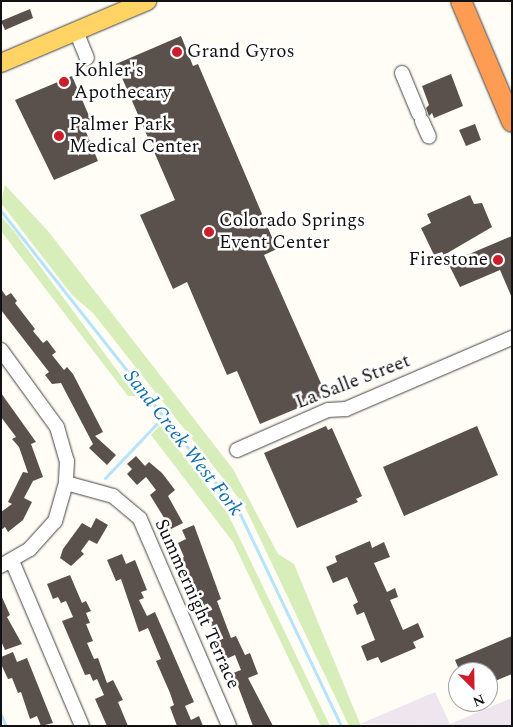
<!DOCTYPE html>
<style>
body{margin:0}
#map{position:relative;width:513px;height:727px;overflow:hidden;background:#fffdf5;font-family:Spectral,serif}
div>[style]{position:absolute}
.industrial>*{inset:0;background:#eee5ef}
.green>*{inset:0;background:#d7eeba}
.stream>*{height:3px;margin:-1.5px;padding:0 1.5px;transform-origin:1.5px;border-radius:1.5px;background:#b5e3fb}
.building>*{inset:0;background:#5b514c}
.roads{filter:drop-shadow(0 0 1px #444) drop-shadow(0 0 1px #444)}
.minor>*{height:14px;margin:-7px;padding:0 7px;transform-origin:7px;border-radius:7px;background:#fff}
.major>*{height:18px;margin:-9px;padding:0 9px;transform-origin:9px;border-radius:9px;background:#ffd465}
.highway>*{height:20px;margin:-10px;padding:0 10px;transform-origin:10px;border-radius:10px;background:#fe9c54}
.dots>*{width:14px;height:14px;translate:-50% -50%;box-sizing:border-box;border:2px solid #fff;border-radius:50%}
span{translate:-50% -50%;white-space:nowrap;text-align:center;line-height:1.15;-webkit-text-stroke:5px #fff;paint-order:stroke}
.poi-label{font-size:19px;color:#111}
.left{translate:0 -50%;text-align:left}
.right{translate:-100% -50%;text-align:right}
.street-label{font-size:19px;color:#111}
.water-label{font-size:20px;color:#0f6eae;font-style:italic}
.frame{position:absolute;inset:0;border:2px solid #111;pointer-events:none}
.north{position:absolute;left:448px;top:662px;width:50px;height:50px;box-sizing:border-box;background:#fff;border:1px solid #a0a0a0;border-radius:50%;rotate:157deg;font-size:14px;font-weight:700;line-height:20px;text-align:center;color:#111}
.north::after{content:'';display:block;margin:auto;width:18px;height:22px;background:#cd1d2b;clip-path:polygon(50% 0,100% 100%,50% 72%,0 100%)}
</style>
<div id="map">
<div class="industrial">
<i style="clip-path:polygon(435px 692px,450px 724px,512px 698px,512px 726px,360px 724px)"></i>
</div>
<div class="green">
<i style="clip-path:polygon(5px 185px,48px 231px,233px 469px,278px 554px,294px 564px,361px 726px,349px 726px,244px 505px,93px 313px,72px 295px,1px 203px)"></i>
<i style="clip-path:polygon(1px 216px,14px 231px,136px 396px,128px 396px,1px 231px)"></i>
<i style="clip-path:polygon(160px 425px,228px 514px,330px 726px,321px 726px,233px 542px,151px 435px)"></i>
</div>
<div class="stream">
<i style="left:1px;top:211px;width:386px;rotate:51.7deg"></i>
<i style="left:240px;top:514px;width:235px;rotate:64.5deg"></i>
<i style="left:105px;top:478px;width:84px;rotate:-46.4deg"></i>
<i style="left:1px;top:715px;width:12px;rotate:66deg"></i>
</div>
<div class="building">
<i style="clip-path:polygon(30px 9px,33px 18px,5px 30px,1px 21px)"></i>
<i style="clip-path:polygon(181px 36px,193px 66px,198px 64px,277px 249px,264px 255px,324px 390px,320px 393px,322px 398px,260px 424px,237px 371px,227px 375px,187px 282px,173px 289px,140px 215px,175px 200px,116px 64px)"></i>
<i style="clip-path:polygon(451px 74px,463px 106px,434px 118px,432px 113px,429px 116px,426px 108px,429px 105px,422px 86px)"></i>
<i style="clip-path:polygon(72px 76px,92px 123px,84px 127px,98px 161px,54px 180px,15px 100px)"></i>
<i style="clip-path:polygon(475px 124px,481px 140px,466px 146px,459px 130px)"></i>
<i style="clip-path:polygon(470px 195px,474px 204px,482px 203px,492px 227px,444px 255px,442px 252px,434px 255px,421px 228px,431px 223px,427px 214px)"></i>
<i style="clip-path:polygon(512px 236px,512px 298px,500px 270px,460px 287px,448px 263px)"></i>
<i style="clip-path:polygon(1px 289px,6px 296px,11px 293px,17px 301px,15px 303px,35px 329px,33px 331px,43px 343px,47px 340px,56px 352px,52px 355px,64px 370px,67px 367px,73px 374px,103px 432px,95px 436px,116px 455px,107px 465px,89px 448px,93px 444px,61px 383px,52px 384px,45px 375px,49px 372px,1px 310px)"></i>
<i style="clip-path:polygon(1px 393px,36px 442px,31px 444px,43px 477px,33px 481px,24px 498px,32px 502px,23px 520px,8px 532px,5px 527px,1px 530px,1px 512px,12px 504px,8px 502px,23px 472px,28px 473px,19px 447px,12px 439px,16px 437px,1px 417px)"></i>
<i style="clip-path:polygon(326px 426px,328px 430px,332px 428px,362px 496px,356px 499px,358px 502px,297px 528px,264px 453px)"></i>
<i style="clip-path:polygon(477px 426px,498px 475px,404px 516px,383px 467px)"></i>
<i style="clip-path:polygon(136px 456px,145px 466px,149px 462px,162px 473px,175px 490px,168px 496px,183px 523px,171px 529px,150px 495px,156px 490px,146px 477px,137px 485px,127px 474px,132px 469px,127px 464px)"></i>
<i style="clip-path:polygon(96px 518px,108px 525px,97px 544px,89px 540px,81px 551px,84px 554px,71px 566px,60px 558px,63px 549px,82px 523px,91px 528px)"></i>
<i style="clip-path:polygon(194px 525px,221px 599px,217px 601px,231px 638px,236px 636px,245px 655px,250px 653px,258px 674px,248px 678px,273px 726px,253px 726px,233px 673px,241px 670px,235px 655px,226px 659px,182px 558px,184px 557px,178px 543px,186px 539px,182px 530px)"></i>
<i style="clip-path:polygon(370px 541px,372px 548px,384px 542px,390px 557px,374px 563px,387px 592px,395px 588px,398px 597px,390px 600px,403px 630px,418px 623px,424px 637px,413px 642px,416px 648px,381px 663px,378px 657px,367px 661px,361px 646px,375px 640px,364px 612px,357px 615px,353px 605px,358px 602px,347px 577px,333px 583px,326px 567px,337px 562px,335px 556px)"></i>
<i style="clip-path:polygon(122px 554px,126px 564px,135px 560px,147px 590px,141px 592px,144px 598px,139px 600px,147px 616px,155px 612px,194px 702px,185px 706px,191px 720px,199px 716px,203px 726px,177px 726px,170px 707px,174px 705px,170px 693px,156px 661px,161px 659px,148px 628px,139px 632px,121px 579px,116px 581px,107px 560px)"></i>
<i style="clip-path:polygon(70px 575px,82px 603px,86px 601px,91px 611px,86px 613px,90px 623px,86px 624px,93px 641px,87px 643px,94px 659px,98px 658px,107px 683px,113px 680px,123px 700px,118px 702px,128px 726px,107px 726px,95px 699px,104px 695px,97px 679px,93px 681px,90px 674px,85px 675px,62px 621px,73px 617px,66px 601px,61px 603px,58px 597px,53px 599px,47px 584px)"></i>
<i style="clip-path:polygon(1px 595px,10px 615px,7px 617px,22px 644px,5px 650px,1px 641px)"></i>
<i style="clip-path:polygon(512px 636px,512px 674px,488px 684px,488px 672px,460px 672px,455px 660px)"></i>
<i style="clip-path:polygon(13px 652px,17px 662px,27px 658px,53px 723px,41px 726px,37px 716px,30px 719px,21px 692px,18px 693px,12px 678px,8px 679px,1px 664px,1px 657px)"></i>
</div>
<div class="roads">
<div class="minor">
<i style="left:76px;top:31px;width:29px;rotate:68deg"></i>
<i style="left:402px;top:73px;width:44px;rotate:67.5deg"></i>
<i style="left:422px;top:121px;width:17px;rotate:66deg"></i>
<i style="left:1px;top:350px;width:95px;rotate:54deg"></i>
<i style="left:57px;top:427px;width:35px;rotate:74deg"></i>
<i style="left:67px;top:461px;width:22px;rotate:93deg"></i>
<i style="left:66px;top:483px;width:40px;rotate:106deg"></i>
<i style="left:55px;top:521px;width:38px;rotate:132deg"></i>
<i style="left:30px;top:549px;width:34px;rotate:150deg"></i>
<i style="left:237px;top:450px;width:99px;rotate:-23.7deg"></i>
<i style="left:328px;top:410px;width:18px;rotate:-3deg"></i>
<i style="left:346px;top:409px;width:181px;rotate:-23.2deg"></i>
<i style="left:66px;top:483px;width:49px;rotate:15.5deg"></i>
<i style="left:113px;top:496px;width:35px;rotate:40deg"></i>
<i style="left:140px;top:519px;width:225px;rotate:66.7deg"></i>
<i style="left:12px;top:561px;width:179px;rotate:67deg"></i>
</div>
<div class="major">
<i style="left:1px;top:63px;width:159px;rotate:-23deg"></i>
</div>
<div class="highway">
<i style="left:461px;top:1px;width:131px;rotate:67.1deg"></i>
</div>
</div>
<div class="dots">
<i style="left:177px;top:52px;background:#cd1d2b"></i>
<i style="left:64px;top:82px;background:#cd1d2b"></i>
<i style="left:59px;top:136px;background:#cd1d2b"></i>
<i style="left:209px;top:232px;background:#cd1d2b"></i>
<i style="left:498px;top:260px;background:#cd1d2b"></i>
</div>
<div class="poi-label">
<span class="left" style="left:187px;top:52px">Grand Gyros</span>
<span class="left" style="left:74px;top:82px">Kohler's<br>Apothecary</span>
<span class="left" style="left:69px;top:136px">Palmer Park<br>Medical Center</span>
<span class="left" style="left:219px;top:232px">Colorado Springs<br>Event Center</span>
<span class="right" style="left:488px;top:260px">Firestone</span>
</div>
<div class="street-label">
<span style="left:353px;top:382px;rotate:-21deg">La Salle Street</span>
<span style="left:197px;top:604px;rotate:66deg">Summernight Terrace</span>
</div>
<div class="water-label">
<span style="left:183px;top:443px;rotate:52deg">Sand Creek West Fork</span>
</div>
<div class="frame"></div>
<div class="north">N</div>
</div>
